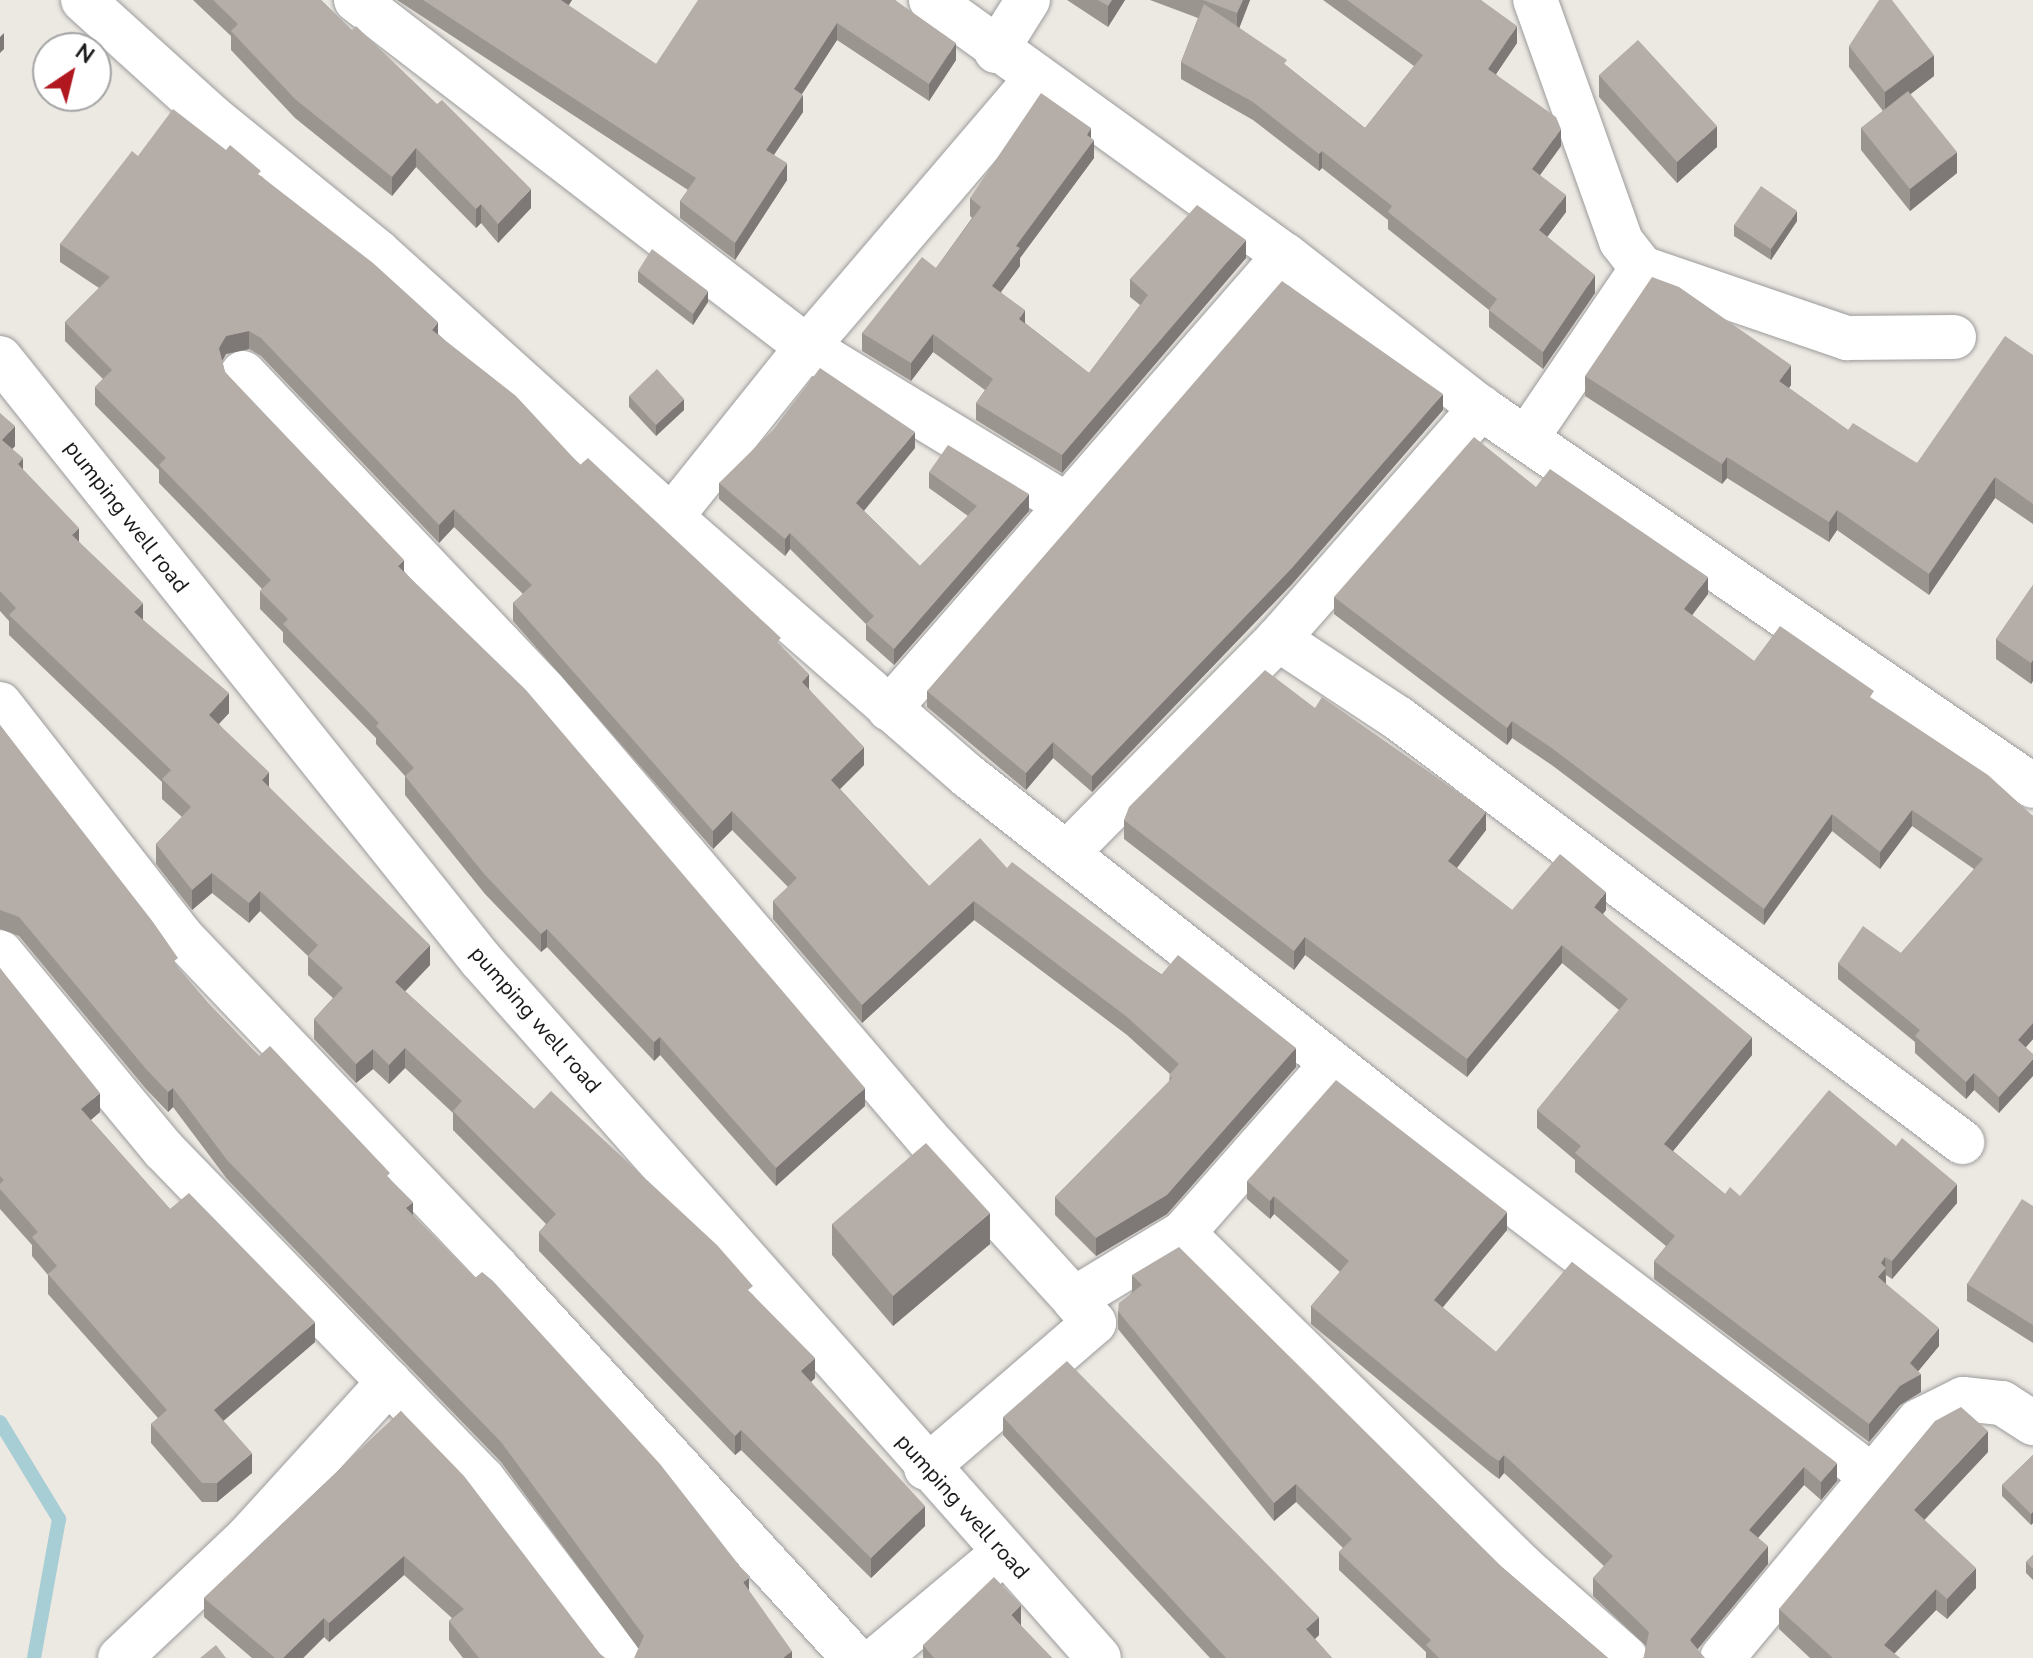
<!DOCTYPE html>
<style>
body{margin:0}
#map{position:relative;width:2033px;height:1658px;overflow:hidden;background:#ece8e2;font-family:"Nunito Sans",sans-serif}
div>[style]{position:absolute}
.stream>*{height:14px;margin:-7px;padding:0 7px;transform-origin:7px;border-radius:7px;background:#a7cdd5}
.roads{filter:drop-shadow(0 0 2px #9c9c9c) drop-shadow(0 0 2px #9c9c9c)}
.minor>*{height:44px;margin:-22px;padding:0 22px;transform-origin:22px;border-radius:22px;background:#fff}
.wall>*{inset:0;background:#9b9590}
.shaded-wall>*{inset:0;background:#7e7976}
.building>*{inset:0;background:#b4ada8}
span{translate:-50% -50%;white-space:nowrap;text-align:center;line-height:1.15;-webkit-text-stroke:6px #fff;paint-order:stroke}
.street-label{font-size:22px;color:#1b1b1b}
.north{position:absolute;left:32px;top:32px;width:80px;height:80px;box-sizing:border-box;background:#fff;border:2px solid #a4a4a4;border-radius:50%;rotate:35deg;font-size:22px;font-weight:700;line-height:32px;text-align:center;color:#1b1b1b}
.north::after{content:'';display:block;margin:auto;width:28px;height:36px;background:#b0171f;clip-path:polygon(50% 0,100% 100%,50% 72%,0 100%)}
</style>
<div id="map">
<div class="stream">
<i style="left:0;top:1422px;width:114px;rotate:58.7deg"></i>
<i style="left:59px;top:1519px;width:141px;rotate:100.2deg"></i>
</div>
<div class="roads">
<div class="minor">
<i style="left:83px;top:0;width:174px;rotate:42.2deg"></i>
<i style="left:212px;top:117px;width:214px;rotate:39.1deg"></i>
<i style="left:378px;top:252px;width:395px;rotate:42.1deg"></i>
<i style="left:671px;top:517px;width:394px;rotate:41.1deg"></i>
<i style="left:968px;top:776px;width:582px;rotate:38.23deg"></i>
<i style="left:1425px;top:1136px;width:563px;rotate:37.28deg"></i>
<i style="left:356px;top:0;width:569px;rotate:37.57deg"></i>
<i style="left:807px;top:347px;width:306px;rotate:31.3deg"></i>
<i style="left:931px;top:0;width:436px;rotate:35.8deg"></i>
<i style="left:1285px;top:255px;width:249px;rotate:38deg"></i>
<i style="left:1481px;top:408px;width:669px;rotate:34.4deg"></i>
<i style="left:996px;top:51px;width:60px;rotate:-57.9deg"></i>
<i style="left:1642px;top:268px;width:217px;rotate:18.9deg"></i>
<i style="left:1847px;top:338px;width:107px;rotate:-0.5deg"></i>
<i style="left:0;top:358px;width:771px;rotate:51.38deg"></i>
<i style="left:481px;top:960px;width:932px;rotate:48.48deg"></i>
<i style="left:243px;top:373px;width:439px;rotate:46.5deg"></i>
<i style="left:545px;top:691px;width:589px;rotate:49.47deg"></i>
<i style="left:928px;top:1139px;width:217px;rotate:47.6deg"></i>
<i style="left:1528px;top:436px;width:203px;rotate:-55.8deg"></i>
<i style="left:1642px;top:268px;width:34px;rotate:-128deg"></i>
<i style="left:1621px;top:241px;width:256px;rotate:-109.6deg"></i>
<i style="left:671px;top:517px;width:218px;rotate:-51.3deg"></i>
<i style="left:807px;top:347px;width:353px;rotate:-49.5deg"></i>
<i style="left:1278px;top:639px;width:144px;rotate:33.4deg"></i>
<i style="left:1398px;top:718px;width:706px;rotate:36.93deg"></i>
<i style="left:0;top:704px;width:294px;rotate:52deg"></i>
<i style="left:181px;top:936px;width:458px;rotate:46.4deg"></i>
<i style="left:497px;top:1268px;width:529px;rotate:47.53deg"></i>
<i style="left:889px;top:709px;width:602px;rotate:-48.9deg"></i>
<i style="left:1067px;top:853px;width:301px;rotate:-45.4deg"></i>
<i style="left:1278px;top:639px;width:308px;rotate:-48.7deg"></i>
<i style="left:0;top:952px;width:257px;rotate:50.4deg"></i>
<i style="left:164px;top:1150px;width:458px;rotate:45.9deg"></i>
<i style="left:483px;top:1479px;width:225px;rotate:52.8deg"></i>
<i style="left:1183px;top:1233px;width:478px;rotate:44.5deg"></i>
<i style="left:1524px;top:1568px;width:136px;rotate:41.4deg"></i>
<i style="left:926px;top:1468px;width:222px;rotate:-40.8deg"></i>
<i style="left:1094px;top:1323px;width:31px;rotate:-130deg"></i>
<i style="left:1074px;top:1299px;width:127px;rotate:-31.2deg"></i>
<i style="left:1183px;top:1233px;width:225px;rotate:-48.6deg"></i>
<i style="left:120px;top:1658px;width:175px;rotate:-43.4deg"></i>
<i style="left:247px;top:1538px;width:211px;rotate:-47.7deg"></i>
<i style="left:878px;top:1658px;width:163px;rotate:-40deg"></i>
<i style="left:1722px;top:1658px;width:308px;rotate:-50.3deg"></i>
<i style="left:1919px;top:1421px;width:49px;rotate:-26.6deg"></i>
<i style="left:1963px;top:1399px;width:39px;rotate:6deg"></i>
<i style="left:2002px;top:1403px;width:37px;rotate:33deg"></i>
</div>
</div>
<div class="wall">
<i style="clip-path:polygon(193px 0,321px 0,531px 208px,498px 243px,481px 223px,476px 228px,416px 167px,392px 196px,295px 118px,231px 50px,231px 36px)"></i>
<i style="clip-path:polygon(397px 0,572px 0,568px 6px,656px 64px,895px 0,956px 60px,929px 101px,837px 40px,802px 94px,803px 112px,774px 155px,787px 180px,735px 260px,680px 218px,680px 201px,688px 190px)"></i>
<i style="clip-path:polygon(1067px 0,1125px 0,1108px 27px)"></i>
<i style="clip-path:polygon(1150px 0,1250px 0,1239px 28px,1365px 128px,1414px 66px,1323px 0,1481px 0,1517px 43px,1496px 74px,1561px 146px,1540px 175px,1566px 212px,1547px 237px,1595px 293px,1543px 369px,1489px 327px,1489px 310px,1388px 229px,1388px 220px,1322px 168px,1319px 171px,1253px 120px,1181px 79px,1181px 62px,1198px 18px)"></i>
<i style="clip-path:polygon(1849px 46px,1934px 76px,1910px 94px,1957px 173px,1910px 211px,1861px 150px,1861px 128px,1883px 111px,1849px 67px)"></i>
<i style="clip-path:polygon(1599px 75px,1717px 147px,1677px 183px,1599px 97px)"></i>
<i style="clip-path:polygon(1091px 139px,1094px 158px,1020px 258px,1020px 266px,1001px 292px,1025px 323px,1089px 373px,1140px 305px,1130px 297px,1130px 279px,1246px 258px,1062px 473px,976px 420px,976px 403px,985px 390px,933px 352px,911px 381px,862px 351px,862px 333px,936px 268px,972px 218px,970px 216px,970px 198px)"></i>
<i style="clip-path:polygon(138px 156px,261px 176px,438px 334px,580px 465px,781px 646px,809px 689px,864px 765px,840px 789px,929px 886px,1007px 868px,1296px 1067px,1167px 1214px,1096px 1256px,1055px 1215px,1055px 1197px,1169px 1082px,1170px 1074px,1127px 1035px,974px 920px,862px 1023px,773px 919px,773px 901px,788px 887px,732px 830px,713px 849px,513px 621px,513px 603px,523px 594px,454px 527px,439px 543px,261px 356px,249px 349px,226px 354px,222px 361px,225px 372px,404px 571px,865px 1106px,776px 1186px,660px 1055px,654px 1061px,547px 947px,541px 952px,485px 894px,405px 795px,405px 776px,376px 744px,376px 738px,283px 642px,283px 632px,260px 609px,260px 591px,262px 589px,159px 483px,159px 470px,95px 405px,95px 387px,103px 379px,65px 341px,65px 322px,99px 288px,60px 262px,60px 244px)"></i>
<i style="clip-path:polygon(1797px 221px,1771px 260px,1734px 236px,1734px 225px)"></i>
<i style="clip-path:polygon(638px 271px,708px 302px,693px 325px,638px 282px)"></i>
<i style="clip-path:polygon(2033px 355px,2033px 524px,1995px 498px,1929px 595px,1837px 530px,1829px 542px,1727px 478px,1722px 484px,1585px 396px,1585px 376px,1791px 385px,1789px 388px,1848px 430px,1917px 463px)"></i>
<i style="clip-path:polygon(629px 396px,684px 410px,656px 436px,629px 407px)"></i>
<i style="clip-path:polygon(1443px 410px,1292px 584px,1092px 792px,1053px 758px,1026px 790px,927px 707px,927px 691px)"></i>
<i style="clip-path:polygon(0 413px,15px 446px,12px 449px,23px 470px,79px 542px,143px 620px,229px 713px,219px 724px,269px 787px,430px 965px,405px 991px,534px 1109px,753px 1295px,815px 1378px,811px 1382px,925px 1526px,871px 1578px,741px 1450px,735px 1455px,539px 1251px,539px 1232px,546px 1224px,453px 1130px,453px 1113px,405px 1068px,389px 1084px,373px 1069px,356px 1083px,314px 1039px,314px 1019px,333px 998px,308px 975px,308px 956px,260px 911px,249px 923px,212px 893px,192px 910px,156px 864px,156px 844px,182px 817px,162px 799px,162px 782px,9px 635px,9px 621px,0 611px)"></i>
<i style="clip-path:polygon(915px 448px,864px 511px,920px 566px,968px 516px,929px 488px,929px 472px,1029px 511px,894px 665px,866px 640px,866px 624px,790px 549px,785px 556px,719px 499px,719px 483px)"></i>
<i style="clip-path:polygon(1536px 487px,1708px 594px,1692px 615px,1754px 661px,1874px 700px,2033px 816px,2033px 1039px,2026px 1047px,1999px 1113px,1974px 1090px,1966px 1099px,1915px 1053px,1915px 1042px,1838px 979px,1838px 963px,1901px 953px,1974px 869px,1912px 826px,1880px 869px,1832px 831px,1764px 925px,1553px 766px,1512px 738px,1507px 745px,1334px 614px,1334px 597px)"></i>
<i style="clip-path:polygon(2033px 585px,2033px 681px,2031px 684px,1996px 659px,1996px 639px)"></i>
<i style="clip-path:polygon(1315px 708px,1486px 830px,1457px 868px,1512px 910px,1606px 910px,1603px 914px,1752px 1055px,1673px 1151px,1725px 1194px,1740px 1196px,1957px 1203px,1892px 1279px,1886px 1275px,1886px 1284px,1939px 1346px,1918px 1371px,1921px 1392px,1900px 1405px,1869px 1442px,1654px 1279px,1654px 1261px,1666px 1246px,1575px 1172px,1575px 1160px,1537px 1128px,1537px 1110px,1619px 1010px,1562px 963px,1467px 1077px,1305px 955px,1294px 970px,1124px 839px,1124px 820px)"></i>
<i style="clip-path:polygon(0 725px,178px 968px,208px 1003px,259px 1056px,390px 1179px,413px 1215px,749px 1591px,792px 1658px,638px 1648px,501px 1462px,227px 1179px,173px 1107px,168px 1112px,146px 1089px,19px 936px,0 929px)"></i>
<i style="clip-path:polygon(0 968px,100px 1112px,91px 1120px,170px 1209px,315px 1342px,223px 1421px,252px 1473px,217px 1502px,202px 1502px,151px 1443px,151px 1424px,158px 1418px,48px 1294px,48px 1275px,32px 1256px,32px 1245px,0 1209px)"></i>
<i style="clip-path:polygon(1247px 1181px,1507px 1230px,1442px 1307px,1496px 1352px,1572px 1262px,1837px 1481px,1821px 1500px,1804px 1485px,1758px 1538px,1768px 1564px,1698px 1649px,1644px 1657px,1646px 1646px,1593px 1596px,1593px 1578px,1604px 1566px,1504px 1473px,1499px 1479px,1491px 1473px,1311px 1324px,1311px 1306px,1340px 1272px,1274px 1214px,1270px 1219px,1247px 1199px)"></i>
<i style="clip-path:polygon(2033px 1206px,2033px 1343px,1967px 1301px,1967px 1284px)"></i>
<i style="clip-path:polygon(832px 1224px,990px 1244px,893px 1326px,832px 1255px)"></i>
<i style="clip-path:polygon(1132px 1275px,1503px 1568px,1608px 1658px,1426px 1658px,1426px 1652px,1339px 1570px,1339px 1552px,1343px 1548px,1296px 1502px,1274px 1521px,1118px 1329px,1118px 1311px,1132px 1292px)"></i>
<i style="clip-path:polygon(401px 1411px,600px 1654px,605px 1658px,463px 1658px,449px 1640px,449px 1621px,452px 1618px,404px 1575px,329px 1642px,324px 1637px,303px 1658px,252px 1658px,204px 1617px,204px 1598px)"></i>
<i style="clip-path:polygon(1003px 1417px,1319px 1635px,1315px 1639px,1332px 1658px,1210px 1658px,1003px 1435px)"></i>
<i style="clip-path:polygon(1988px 1452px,1924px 1520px,1976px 1588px,1947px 1619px,1936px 1610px,1894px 1654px,1900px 1658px,1810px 1658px,1779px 1629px,1779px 1609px)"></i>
<i style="clip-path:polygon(2033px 1455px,2033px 1523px,2031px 1525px,2002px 1496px,2002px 1485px)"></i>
<i style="clip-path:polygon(2033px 1555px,2033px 1580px,2026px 1573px,2026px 1562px)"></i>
<i style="clip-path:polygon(1021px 1626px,1052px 1658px,923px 1658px,923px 1645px)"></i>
</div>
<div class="shaded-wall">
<i style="clip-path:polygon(561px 0,572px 0,561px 17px)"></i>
<i style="clip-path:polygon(1112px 0,1125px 0,1108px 27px,1108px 6px)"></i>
<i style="clip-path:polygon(1243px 0,1250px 0,1237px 34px,1237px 13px)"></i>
<i style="clip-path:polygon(837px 23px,837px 40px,794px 106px,794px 89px)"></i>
<i style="clip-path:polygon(1517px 26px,1517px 43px,1488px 86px,1488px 69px)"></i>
<i style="clip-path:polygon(4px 33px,4px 49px,0 53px,0 37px)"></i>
<i style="clip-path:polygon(956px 43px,956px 60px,929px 101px,929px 84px)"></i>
<i style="clip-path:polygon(1934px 55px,1934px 76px,1885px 114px,1885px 92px)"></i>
<i style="clip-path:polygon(803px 95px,803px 112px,766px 166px,766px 150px)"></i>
<i style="clip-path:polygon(1717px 126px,1717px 147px,1677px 183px,1677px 162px)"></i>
<i style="clip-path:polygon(1091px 128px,1091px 144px,1094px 140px,1094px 158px,1020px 258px,1020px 266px,992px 304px,992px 286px,1016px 246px)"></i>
<i style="clip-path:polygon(1561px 129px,1561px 146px,1532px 186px,1532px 169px)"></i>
<i style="clip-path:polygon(416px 148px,416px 167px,392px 196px,392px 177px)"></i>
<i style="clip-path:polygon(1322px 151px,1322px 168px,1319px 171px,1319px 154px)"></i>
<i style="clip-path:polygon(1957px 152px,1957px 173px,1910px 211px,1910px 189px)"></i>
<i style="clip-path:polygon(787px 163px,787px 180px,735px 260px,735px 243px)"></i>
<i style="clip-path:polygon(531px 189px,531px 208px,498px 243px,498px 224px)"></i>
<i style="clip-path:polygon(1566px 195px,1566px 212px,1539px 248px,1539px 230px)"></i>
<i style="clip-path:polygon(481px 204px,481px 223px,476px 228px,476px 209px)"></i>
<i style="clip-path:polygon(1797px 211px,1797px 221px,1771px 260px,1771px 249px)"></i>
<i style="clip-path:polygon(1246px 240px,1246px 258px,1062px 473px,1062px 455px)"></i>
<i style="clip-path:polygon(1595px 275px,1595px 293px,1543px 369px,1543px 352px)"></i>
<i style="clip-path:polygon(708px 291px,708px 302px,693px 325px,693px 314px)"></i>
<i style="clip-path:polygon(1025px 310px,1025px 328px,1019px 319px)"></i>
<i style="clip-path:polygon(438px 322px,438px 340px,432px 330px)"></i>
<i style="clip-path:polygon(249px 331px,249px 349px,226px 354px,219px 367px,219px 348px,226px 336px)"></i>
<i style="clip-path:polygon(933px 334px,933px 352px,911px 381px,911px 363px)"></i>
<i style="clip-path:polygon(1791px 365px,1791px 385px,1779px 402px,1779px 381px)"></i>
<i style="clip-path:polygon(1443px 394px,1443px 410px,1292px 584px,1092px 792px,1092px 776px)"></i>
<i style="clip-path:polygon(684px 399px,684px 410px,656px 436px,656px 425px)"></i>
<i style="clip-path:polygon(15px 426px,15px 446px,2px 460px,2px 440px)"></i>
<i style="clip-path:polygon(915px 432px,915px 448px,856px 520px,856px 503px)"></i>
<i style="clip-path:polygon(1727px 457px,1727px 478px,1722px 484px,1722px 464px)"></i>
<i style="clip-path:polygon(23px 458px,23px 478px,18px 464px)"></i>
<i style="clip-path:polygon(1995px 477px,1995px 498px,1929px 595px,1929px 574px)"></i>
<i style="clip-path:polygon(1029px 494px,1029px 511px,894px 665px,894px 649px)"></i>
<i style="clip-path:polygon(454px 509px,454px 527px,439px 543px,439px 525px)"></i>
<i style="clip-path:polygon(1837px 510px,1837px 530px,1829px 542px,1829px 522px)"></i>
<i style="clip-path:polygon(79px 528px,79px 548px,72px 535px)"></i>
<i style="clip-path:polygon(790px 533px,790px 549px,785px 556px,785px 539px)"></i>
<i style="clip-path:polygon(404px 560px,404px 579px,398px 566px)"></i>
<i style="clip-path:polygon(1708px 577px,1708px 594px,1684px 626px,1684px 609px)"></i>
<i style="clip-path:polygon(143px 603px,143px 623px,134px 612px)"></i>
<i style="clip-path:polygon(2033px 660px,2033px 681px,2031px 684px,2031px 663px)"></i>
<i style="clip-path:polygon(809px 674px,809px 693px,802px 682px)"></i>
<i style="clip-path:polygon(229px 693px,229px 713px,209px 734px,209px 715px)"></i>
<i style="clip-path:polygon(1512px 721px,1512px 738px,1507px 745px,1507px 728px)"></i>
<i style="clip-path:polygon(1053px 742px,1053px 758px,1026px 790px,1026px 773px)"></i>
<i style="clip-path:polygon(864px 747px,864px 765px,831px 798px,831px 780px)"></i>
<i style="clip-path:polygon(269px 772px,269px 792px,262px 780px)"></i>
<i style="clip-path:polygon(1912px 810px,1912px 826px,1880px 869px,1880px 852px)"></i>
<i style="clip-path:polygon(732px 811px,732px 830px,713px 849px,713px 831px)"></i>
<i style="clip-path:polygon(1486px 812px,1486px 830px,1448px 879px,1448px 861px)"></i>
<i style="clip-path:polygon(1832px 814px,1832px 831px,1764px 925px,1764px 909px)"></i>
<i style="clip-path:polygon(212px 873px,212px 893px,192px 910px,192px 890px)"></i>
<i style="clip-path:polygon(260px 891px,260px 911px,249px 923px,249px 903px)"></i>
<i style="clip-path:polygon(1606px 892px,1606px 910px,1594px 925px,1594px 907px)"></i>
<i style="clip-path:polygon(974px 901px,974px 920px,862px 1023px,862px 1005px)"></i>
<i style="clip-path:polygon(547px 929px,547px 947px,541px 952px,541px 934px)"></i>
<i style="clip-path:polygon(1305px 937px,1305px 955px,1294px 970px,1294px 951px)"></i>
<i style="clip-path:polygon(430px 945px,430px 965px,395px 1002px,395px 982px)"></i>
<i style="clip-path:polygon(1562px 945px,1562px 963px,1467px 1077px,1467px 1059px)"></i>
<i style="clip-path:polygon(2033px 1023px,2033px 1039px,2018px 1056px,2018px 1040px)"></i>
<i style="clip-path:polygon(660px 1037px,660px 1055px,654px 1061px,654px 1042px)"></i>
<i style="clip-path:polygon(1752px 1037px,1752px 1055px,1664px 1162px,1664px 1144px)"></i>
<i style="clip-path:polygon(405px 1048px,405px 1068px,389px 1084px,389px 1065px)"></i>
<i style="clip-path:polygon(1296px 1048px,1296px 1067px,1167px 1214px,1096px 1256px,1096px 1238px)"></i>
<i style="clip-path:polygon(373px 1049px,373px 1069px,356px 1083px,356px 1064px)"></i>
<i style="clip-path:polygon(2033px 1059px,2033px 1076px,1999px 1113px,1999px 1097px)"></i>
<i style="clip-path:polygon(1974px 1073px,1974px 1090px,1966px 1099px,1966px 1082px)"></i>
<i style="clip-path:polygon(173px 1088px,173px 1107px,168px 1112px,168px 1092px)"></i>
<i style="clip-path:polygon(865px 1088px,865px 1106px,776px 1186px,776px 1168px)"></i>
<i style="clip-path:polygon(100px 1093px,100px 1112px,81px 1128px,81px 1109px)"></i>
<i style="clip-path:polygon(1957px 1184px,1957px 1203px,1892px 1279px,1892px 1261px)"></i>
<i style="clip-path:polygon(1274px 1196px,1274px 1214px,1270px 1219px,1270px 1201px)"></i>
<i style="clip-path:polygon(413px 1202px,413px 1221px,406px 1208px)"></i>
<i style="clip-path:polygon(1507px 1212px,1507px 1230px,1434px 1318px,1434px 1300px)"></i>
<i style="clip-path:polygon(990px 1213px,990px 1244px,893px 1326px,893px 1296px)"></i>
<i style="clip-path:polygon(1885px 1257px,1886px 1286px,1878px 1277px,1881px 1263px)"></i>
<i style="clip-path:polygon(315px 1322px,315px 1342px,214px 1429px,214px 1410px)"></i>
<i style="clip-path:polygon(1939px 1328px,1939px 1346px,1911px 1380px,1921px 1374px,1921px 1392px,1900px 1405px,1869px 1442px,1869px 1424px,1910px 1363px)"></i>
<i style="clip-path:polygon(815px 1358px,815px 1378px,801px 1391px,801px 1371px)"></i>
<i style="clip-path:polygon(741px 1430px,741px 1450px,735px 1455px,735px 1436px)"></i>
<i style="clip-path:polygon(1988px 1431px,1988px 1452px,1914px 1531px,1914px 1510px)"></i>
<i style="clip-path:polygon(252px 1453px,252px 1473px,217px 1502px,217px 1483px)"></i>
<i style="clip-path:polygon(1504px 1455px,1504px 1473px,1499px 1479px,1499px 1461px)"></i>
<i style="clip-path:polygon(1837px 1463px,1837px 1481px,1821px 1500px,1821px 1482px)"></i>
<i style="clip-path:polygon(1804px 1467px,1804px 1485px,1749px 1548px,1749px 1530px)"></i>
<i style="clip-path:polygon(1296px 1484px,1296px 1502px,1274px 1521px,1274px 1503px)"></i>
<i style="clip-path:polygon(925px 1506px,925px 1526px,871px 1578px,871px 1558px)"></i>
<i style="clip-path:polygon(2033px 1512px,2033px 1523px,2031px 1525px,2031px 1514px)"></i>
<i style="clip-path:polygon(1768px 1546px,1768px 1564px,1690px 1658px,1690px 1640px)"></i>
<i style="clip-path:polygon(404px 1556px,404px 1575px,329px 1642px,329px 1623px)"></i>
<i style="clip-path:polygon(1976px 1568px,1976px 1588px,1947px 1619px,1947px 1599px)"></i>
<i style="clip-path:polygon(749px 1578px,749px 1597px,743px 1582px)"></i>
<i style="clip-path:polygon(1936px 1589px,1936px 1610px,1890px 1658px,1884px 1645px)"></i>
<i style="clip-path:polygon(1021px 1605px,1021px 1626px,1011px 1615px)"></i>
<i style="clip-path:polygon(1319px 1617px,1319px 1635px,1306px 1647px,1306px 1629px)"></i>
<i style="clip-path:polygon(324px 1618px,324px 1637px,303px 1658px,283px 1658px)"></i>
<i style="clip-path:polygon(792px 1651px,792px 1658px,783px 1658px)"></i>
</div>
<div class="building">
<i style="clip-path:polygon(213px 0,321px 0,352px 30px,356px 26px,437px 104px,442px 100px,531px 189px,498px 224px,481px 204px,476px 209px,416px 148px,392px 177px,295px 99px,231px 31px,238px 24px)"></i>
<i style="clip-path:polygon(423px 0,561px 0,656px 64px,698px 0,895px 0,956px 43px,929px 84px,837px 23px,794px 89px,803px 95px,766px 150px,787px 163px,735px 243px,680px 201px,696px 178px)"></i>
<i style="clip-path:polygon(1098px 0,1112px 0,1108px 6px)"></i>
<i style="clip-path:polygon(1203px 0,1243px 0,1237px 13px)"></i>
<i style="clip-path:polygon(1347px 0,1481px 0,1517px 26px,1488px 69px,1556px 117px,1561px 129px,1532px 169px,1566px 195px,1539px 230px,1595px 275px,1543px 352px,1489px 310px,1497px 299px,1388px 212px,1392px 206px,1322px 151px,1319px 154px,1253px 102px,1181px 62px,1204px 4px,1287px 60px,1284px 64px,1365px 128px,1423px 55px)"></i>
<i style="clip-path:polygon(1879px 0,1892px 0,1934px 55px,1885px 92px,1849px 46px)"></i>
<i style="clip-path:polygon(1638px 40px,1717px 126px,1677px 162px,1599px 75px)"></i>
<i style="clip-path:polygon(1908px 91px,1957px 152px,1910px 189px,1861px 128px)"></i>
<i style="clip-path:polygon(1041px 93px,1091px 128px,1087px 135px,1094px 140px,1016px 246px,1020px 248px,992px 286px,1025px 310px,1019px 319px,1089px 373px,1148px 295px,1130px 279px,1197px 205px,1246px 240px,1062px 455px,976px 403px,993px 379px,933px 334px,911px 363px,862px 333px,922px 257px,936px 268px,981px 207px,970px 198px)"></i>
<i style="clip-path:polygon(173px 109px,226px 150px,230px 145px,261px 171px,258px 174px,373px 263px,438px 322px,432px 330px,516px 396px,580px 465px,588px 458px,781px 638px,777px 642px,809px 674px,802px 682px,864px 747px,831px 780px,929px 886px,980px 838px,1007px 868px,1012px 862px,1161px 975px,1178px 955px,1296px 1048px,1167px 1195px,1096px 1238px,1055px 1197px,1172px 1078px,1169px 1075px,1179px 1064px,1127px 1017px,974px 901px,862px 1005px,773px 901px,797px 878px,732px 811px,713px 831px,513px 603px,532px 585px,454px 509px,439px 525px,261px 338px,249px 331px,226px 336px,219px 348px,225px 372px,404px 560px,398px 566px,526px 690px,865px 1088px,776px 1168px,660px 1037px,654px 1042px,547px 929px,541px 934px,485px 875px,405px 776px,414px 768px,376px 726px,379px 723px,283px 624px,288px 619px,260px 591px,271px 580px,159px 465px,166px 458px,95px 387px,112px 370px,65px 322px,110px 277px,60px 244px,132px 151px,138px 156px)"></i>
<i style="clip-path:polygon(1761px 186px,1797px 211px,1771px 249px,1734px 225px)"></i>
<i style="clip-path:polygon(652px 249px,708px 291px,693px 314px,638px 271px)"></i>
<i style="clip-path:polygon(1652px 277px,1679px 287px,1791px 365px,1779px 381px,1848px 430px,1853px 423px,1917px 463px,2005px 336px,2033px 355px,2033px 504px,1995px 477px,1929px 574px,1837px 510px,1829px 522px,1727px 457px,1722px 464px,1585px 376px)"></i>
<i style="clip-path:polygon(1282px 281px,1443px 394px,1292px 568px,1092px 776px,1053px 742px,1026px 773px,927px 691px)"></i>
<i style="clip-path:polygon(820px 368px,915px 432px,856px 503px,920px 566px,977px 506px,929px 472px,948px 445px,1029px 494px,894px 649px,866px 624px,874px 616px,790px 533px,785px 539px,719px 483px,773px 430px)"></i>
<i style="clip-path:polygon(657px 369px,684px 399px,656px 425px,629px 396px)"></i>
<i style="clip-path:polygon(0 413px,15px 426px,2px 440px,23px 458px,18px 464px,79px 528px,72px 535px,143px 603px,134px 612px,229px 693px,209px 715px,269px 772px,262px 780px,430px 945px,395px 982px,534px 1109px,551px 1091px,717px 1245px,753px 1286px,748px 1290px,815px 1358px,801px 1371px,925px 1506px,871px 1558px,741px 1430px,735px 1436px,539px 1232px,556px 1214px,453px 1111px,462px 1101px,405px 1048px,389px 1065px,373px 1049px,356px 1064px,314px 1019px,343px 988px,308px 956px,318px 945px,260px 891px,249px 903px,212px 873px,192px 890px,156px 844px,191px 807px,162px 779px,171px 770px,9px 615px,16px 608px,0 591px)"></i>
<i style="clip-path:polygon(1474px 437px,1536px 487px,1550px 469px,1708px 577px,1684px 609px,1754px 661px,1780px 626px,1874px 691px,1870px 697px,1988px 775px,2033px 816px,2033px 1023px,2018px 1040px,2033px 1054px,2033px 1059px,1999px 1097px,1974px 1073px,1966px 1082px,1915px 1036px,1920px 1030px,1838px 963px,1863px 926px,1901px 953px,1983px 859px,1912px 810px,1880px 852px,1832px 814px,1764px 909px,1553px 749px,1512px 721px,1507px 728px,1334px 597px)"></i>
<i style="clip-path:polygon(2033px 585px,2033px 660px,2031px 663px,1996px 639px)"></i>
<i style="clip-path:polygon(1265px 670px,1315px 708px,1322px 697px,1486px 812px,1448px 861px,1512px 910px,1560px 854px,1606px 892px,1594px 907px,1752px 1037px,1664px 1144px,1725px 1194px,1730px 1187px,1740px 1196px,1829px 1090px,1896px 1146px,1902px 1138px,1957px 1184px,1892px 1261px,1885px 1257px,1881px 1263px,1886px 1268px,1878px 1277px,1939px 1328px,1910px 1363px,1921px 1374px,1900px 1386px,1869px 1424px,1654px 1261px,1675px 1236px,1575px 1153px,1581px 1146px,1537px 1110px,1628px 999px,1562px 945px,1467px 1059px,1305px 937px,1294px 951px,1124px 820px,1129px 807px)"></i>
<i style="clip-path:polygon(0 725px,153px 922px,178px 958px,173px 962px,208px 1003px,259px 1056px,270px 1046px,390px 1173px,387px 1176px,413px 1202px,406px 1208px,475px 1278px,482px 1272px,493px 1281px,660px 1464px,749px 1578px,743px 1582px,792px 1651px,783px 1658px,634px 1658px,644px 1636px,501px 1442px,227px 1160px,173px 1088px,168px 1092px,146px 1069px,19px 917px,0 910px)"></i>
<i style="clip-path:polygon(0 968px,100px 1093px,81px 1109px,170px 1209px,189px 1193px,315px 1322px,214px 1410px,252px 1453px,217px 1483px,202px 1483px,151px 1424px,167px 1410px,48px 1274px,57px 1266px,32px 1237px,38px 1232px,0 1189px,0 1184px,4px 1180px,0 1176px)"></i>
<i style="clip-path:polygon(1336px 1080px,1507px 1212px,1434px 1300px,1496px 1352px,1572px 1262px,1837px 1463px,1821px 1482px,1804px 1467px,1749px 1530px,1768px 1546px,1690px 1640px,1705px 1658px,1642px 1658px,1644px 1657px,1649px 1632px,1593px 1578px,1613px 1556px,1504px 1455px,1499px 1461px,1491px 1456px,1311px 1306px,1349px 1261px,1274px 1196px,1270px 1201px,1247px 1181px)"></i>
<i style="clip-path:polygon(926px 1143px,990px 1213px,893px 1296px,832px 1224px)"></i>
<i style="clip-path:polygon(2022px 1199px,2033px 1206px,2033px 1325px,1967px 1284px)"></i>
<i style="clip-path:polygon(1179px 1247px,1503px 1568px,1608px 1658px,1439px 1658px,1426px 1645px,1431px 1640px,1339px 1552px,1352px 1539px,1296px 1484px,1274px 1503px,1118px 1311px,1119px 1303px,1142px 1285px,1132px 1275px)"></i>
<i style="clip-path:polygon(1067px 1361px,1319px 1617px,1306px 1629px,1332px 1658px,1226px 1658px,1003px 1417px)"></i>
<i style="clip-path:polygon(1961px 1407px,1988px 1431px,1914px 1510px,1976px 1568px,1947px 1599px,1936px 1589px,1884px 1645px,1900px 1658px,1833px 1658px,1779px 1609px,1935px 1421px)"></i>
<i style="clip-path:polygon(401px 1411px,464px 1476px,600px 1654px,605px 1658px,479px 1658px,449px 1621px,464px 1609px,404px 1556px,329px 1623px,324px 1618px,283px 1658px,275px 1658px,204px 1598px)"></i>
<i style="clip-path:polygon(2033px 1455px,2033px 1512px,2031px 1514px,2002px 1485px)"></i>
<i style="clip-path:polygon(2033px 1555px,2033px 1569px,2026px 1562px)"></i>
<i style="clip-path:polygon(994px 1577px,1021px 1605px,1011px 1615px,1052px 1658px,934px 1658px,923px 1645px)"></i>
<i style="clip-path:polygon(216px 1645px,226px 1658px,200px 1658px)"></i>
</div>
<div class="street-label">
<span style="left:126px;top:517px;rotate:52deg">pumping well road</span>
<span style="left:535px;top:1020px;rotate:49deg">pumping well road</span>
<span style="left:962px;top:1507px;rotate:48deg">pumping well road</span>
</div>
<div class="north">N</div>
</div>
